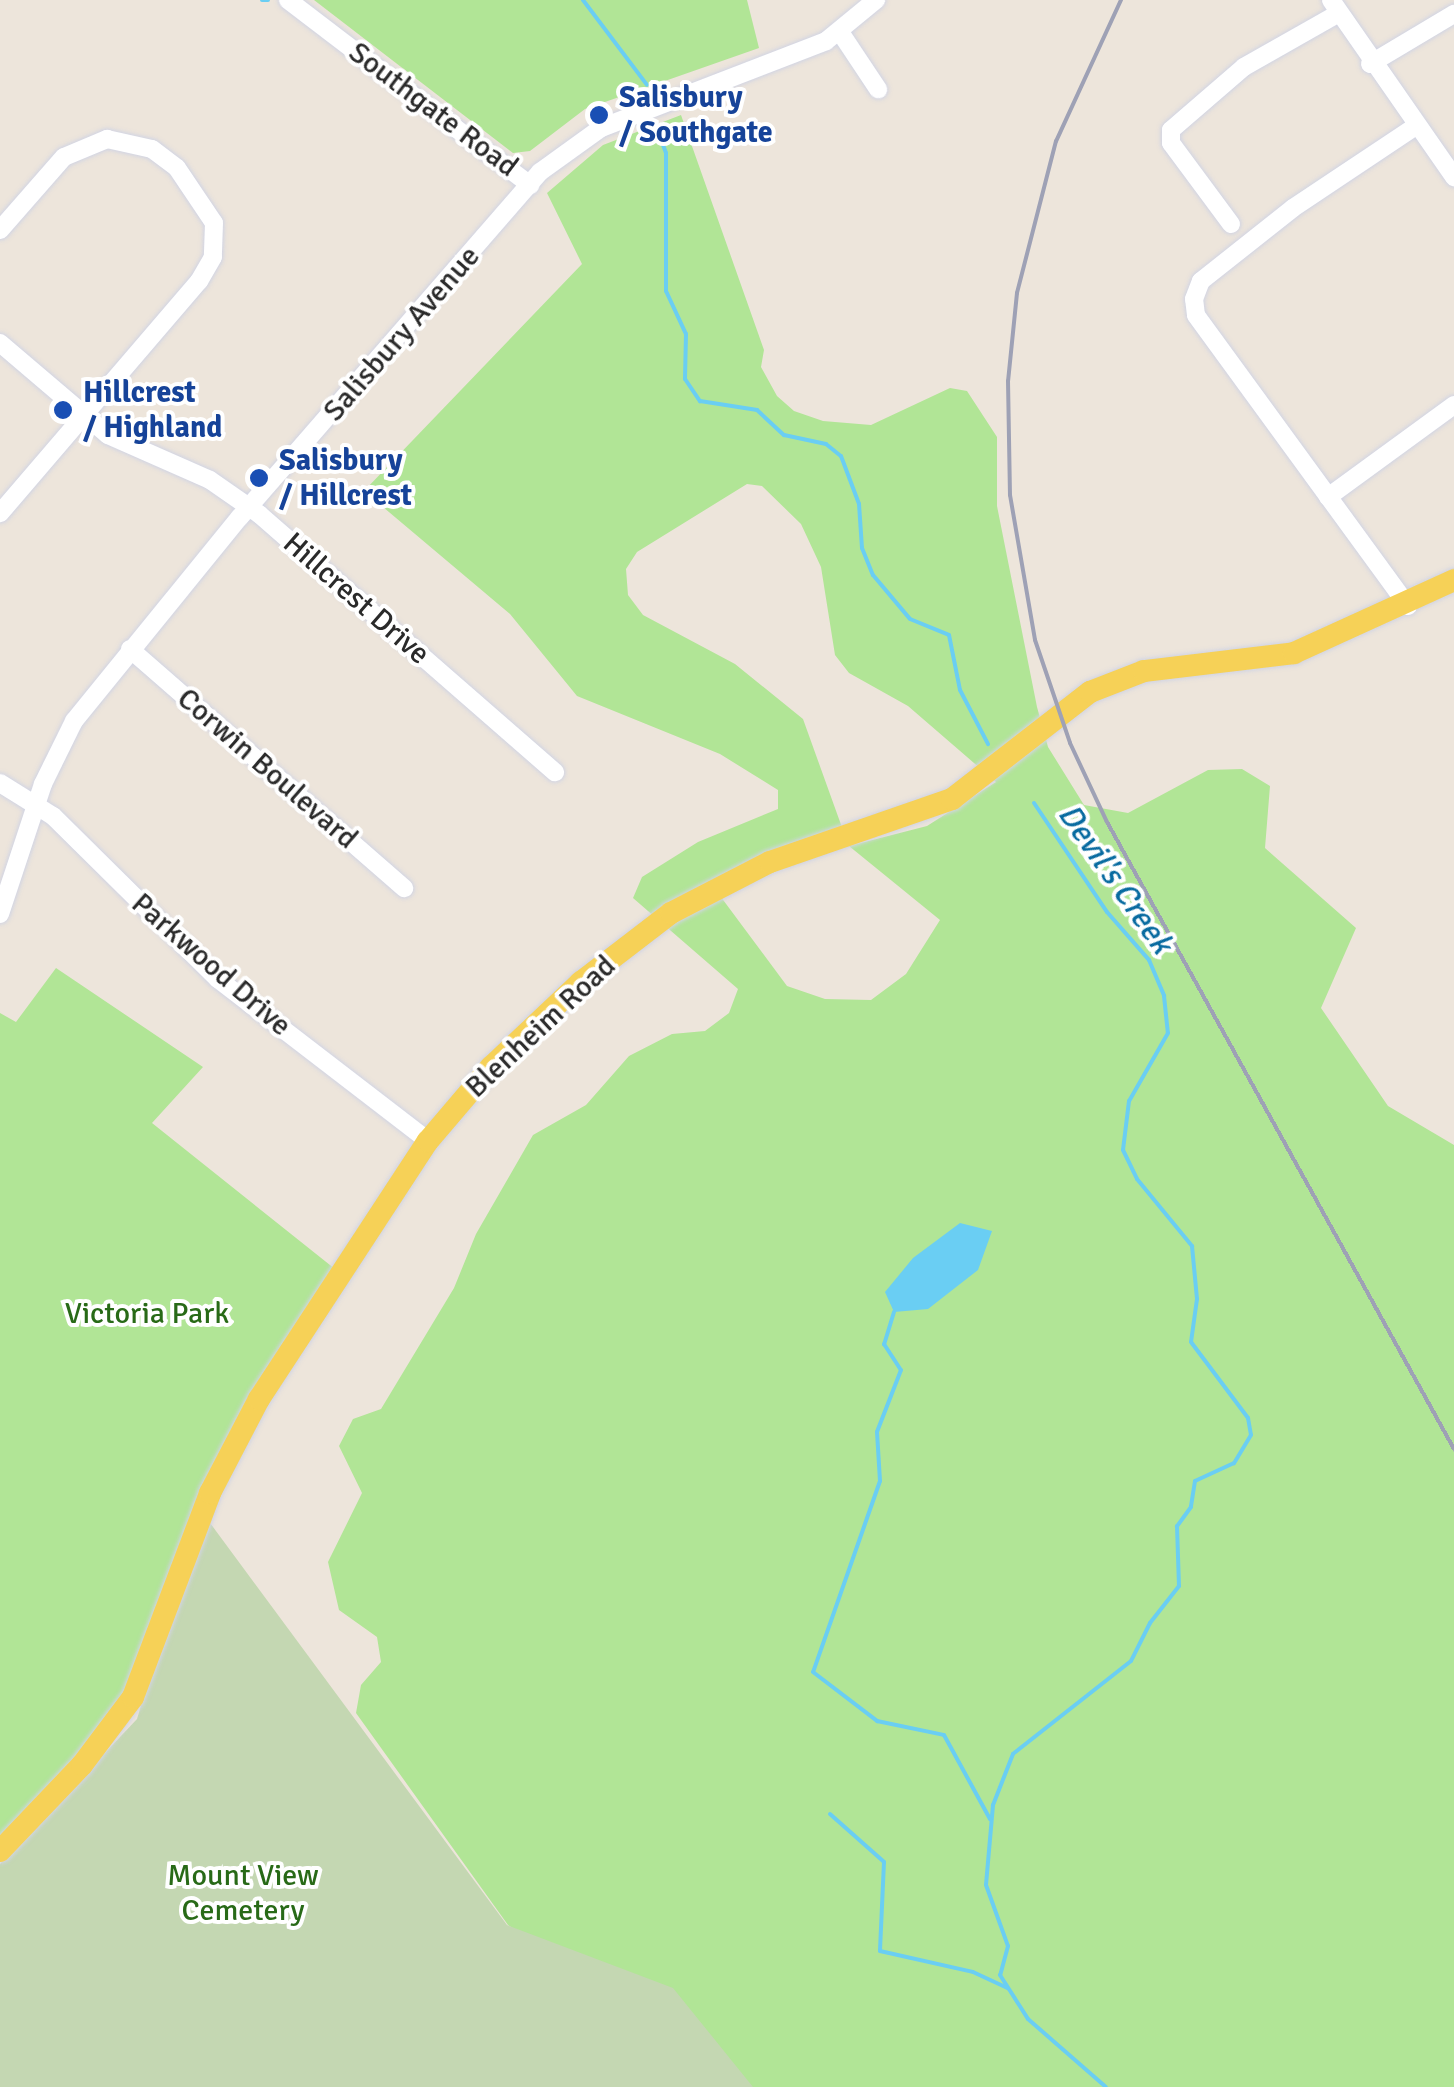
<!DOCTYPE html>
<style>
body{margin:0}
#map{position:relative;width:1454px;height:2087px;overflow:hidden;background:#ede5db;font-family:Signika,sans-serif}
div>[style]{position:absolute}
.green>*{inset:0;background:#b1e596}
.cemetery>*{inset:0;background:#c4d7b2}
.water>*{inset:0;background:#6acef3}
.stream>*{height:4px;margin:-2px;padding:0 2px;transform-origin:2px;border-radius:2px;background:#6acef3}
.roads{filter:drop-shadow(0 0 2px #d1d4e3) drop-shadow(0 0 2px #d1d4e3)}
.minor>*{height:18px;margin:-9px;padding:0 9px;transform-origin:9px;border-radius:9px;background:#fff}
.major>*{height:22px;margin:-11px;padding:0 11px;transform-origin:11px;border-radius:11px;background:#f6d157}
.rail>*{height:4px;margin:-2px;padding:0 2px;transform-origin:2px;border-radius:2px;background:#9ea1b5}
.dots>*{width:28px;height:28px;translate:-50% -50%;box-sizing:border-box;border:5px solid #fff;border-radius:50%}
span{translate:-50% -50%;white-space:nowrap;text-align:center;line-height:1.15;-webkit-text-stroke:8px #fff;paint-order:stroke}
.transit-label{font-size:30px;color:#164399;font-weight:700}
.left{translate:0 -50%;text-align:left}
.street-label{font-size:30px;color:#2a2a2a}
.park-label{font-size:30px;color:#286a17}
.water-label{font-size:32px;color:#086ba0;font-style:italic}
</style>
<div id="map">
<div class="green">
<i style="clip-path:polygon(314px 0,747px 0,759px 48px,585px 109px,530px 151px,513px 153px)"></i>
<i style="clip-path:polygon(evenodd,681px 115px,764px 350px,761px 367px,777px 396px,794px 411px,823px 421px,871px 425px,950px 388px,967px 391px,997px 437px,997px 506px,1037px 707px,1048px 747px,1084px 805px,1128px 813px,1208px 770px,1242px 769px,1270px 786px,1265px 848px,1356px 928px,1321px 1008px,1388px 1106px,1454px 1145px,1454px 2087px,741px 2087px,508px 1925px,356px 1713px,361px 1685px,381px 1662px,377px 1637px,339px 1610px,328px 1562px,362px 1493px,339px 1446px,353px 1419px,381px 1409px,454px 1288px,476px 1234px,533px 1135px,586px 1105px,629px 1056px,672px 1034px,705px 1031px,729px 1013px,738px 989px,633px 898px,642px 877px,698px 842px,778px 809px,778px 790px,720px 754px,577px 696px,510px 614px,364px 491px,582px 264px,547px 193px,603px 145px,681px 115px,747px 484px,762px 486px,801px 524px,821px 567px,835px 655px,849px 673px,908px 706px,996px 782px,927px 826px,849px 846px,940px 920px,906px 974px,871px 1000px,825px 999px,787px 986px,712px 885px,844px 833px,803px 719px,735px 664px,643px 615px,628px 595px,626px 569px,637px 552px,747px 484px)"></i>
<i style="clip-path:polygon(56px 968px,203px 1067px,152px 1123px,345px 1277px,199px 1508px,114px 1717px,0 1841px,0 1013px,16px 1022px)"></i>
</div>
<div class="cemetery">
<i style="clip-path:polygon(199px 1508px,507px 1925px,673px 1988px,753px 2087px,0 2087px,0 1864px,137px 1719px)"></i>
</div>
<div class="water">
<i style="clip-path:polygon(960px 1223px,992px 1231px,978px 1270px,928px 1309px,894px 1312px,885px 1292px,913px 1258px)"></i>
</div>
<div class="stream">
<i style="left:262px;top:0;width:6px"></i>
<i style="left:583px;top:0;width:106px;rotate:53deg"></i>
<i style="left:658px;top:132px;width:22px;rotate:69deg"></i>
<i style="left:666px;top:153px;width:138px;rotate:90deg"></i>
<i style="left:666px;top:291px;width:47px;rotate:65.1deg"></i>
<i style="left:686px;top:334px;width:45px;rotate:91.3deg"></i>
<i style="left:685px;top:379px;width:27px;rotate:56deg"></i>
<i style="left:700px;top:401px;width:58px;rotate:9deg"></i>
<i style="left:757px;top:410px;width:37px;rotate:43deg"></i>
<i style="left:784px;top:435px;width:43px;rotate:12.1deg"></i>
<i style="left:826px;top:444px;width:19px;rotate:39deg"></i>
<i style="left:841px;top:456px;width:51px;rotate:69.4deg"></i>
<i style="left:859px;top:504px;width:44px;rotate:86.1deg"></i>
<i style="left:862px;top:548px;width:29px;rotate:68deg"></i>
<i style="left:873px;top:575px;width:57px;rotate:49.9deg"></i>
<i style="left:910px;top:619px;width:42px;rotate:22.3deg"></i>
<i style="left:949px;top:635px;width:56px;rotate:78.7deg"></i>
<i style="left:960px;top:690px;width:61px;rotate:62.6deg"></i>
<i style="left:1034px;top:803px;width:131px;rotate:56.2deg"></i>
<i style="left:1107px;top:912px;width:64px;rotate:48.8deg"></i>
<i style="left:1149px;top:960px;width:39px;rotate:67deg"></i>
<i style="left:1164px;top:996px;width:37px;rotate:84deg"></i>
<i style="left:1168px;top:1033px;width:78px;rotate:119.8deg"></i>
<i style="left:1129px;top:1101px;width:49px;rotate:97deg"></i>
<i style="left:1123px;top:1150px;width:32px;rotate:64deg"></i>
<i style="left:1137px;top:1179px;width:87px;rotate:50.6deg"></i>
<i style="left:1192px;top:1246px;width:53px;rotate:84.6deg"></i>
<i style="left:1197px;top:1299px;width:43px;rotate:97.9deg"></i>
<i style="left:1191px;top:1342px;width:95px;rotate:53.1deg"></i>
<i style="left:1248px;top:1418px;width:17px;rotate:80deg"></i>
<i style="left:1251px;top:1435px;width:33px;rotate:121deg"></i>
<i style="left:1234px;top:1463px;width:43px;rotate:155.2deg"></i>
<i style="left:1195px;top:1481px;width:26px;rotate:99deg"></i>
<i style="left:1191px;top:1507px;width:24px;rotate:126deg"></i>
<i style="left:1177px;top:1526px;width:60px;rotate:88.1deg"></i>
<i style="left:1179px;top:1586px;width:47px;rotate:128.1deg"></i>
<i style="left:1150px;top:1623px;width:42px;rotate:116.6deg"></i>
<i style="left:1131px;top:1661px;width:150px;rotate:141.8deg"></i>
<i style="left:1013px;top:1754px;width:55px;rotate:111.4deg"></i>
<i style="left:993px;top:1805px;width:80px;rotate:95deg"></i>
<i style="left:986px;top:1885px;width:65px;rotate:70.2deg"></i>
<i style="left:1008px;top:1946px;width:30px;rotate:105deg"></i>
<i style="left:1000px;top:1975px;width:52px;rotate:57.5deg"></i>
<i style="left:1028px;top:2019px;width:103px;rotate:41.1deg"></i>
<i style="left:894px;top:1312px;width:34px;rotate:107deg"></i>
<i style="left:884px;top:1344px;width:31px;rotate:57deg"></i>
<i style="left:901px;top:1370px;width:66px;rotate:111.2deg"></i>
<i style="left:877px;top:1432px;width:49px;rotate:86.5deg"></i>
<i style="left:880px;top:1481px;width:202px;rotate:109.3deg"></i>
<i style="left:813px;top:1672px;width:81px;rotate:37.4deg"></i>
<i style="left:877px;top:1721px;width:68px;rotate:11.8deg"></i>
<i style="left:944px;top:1735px;width:96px;rotate:61.3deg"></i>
<i style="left:830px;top:1814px;width:72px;rotate:41.6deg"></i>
<i style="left:884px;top:1862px;width:89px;rotate:92.6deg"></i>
<i style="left:880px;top:1951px;width:95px;rotate:12.7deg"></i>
<i style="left:973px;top:1972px;width:38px;rotate:25deg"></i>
</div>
<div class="roads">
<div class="minor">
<i style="left:288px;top:0;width:305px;rotate:37.4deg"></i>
<i style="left:1331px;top:0;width:216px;rotate:55.2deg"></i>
<i style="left:840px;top:32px;width:69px;rotate:56.3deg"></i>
<i style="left:1370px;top:64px;width:98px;rotate:-30.8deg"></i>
<i style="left:1231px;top:224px;width:101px;rotate:-126.5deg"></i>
<i style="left:1171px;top:143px;width:13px;rotate:-90deg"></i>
<i style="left:1171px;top:130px;width:96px;rotate:-40.8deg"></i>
<i style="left:1244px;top:67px;width:109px;rotate:-29.6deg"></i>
<i style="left:0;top:230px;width:97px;rotate:-48.8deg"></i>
<i style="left:64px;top:157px;width:47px;rotate:-22.7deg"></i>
<i style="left:107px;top:139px;width:46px;rotate:12.5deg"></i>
<i style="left:152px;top:149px;width:31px;rotate:37deg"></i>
<i style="left:177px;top:168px;width:66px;rotate:56.1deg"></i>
<i style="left:214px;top:223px;width:34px;rotate:92deg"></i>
<i style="left:213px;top:257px;width:28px;rotate:120deg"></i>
<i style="left:199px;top:281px;width:306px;rotate:130.6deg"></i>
<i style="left:0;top:343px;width:142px;rotate:40.4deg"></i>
<i style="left:108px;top:435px;width:111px;rotate:23.8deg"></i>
<i style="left:210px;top:480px;width:60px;rotate:34.8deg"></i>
<i style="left:259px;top:514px;width:393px;rotate:41.1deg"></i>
<i style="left:1328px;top:497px;width:156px;rotate:-36.1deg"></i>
<i style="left:1408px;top:606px;width:360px;rotate:-126.1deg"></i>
<i style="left:1196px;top:315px;width:16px;rotate:-97deg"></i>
<i style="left:1194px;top:299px;width:19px;rotate:-69deg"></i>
<i style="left:1201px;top:281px;width:117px;rotate:-38.4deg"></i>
<i style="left:1293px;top:208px;width:148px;rotate:-33.7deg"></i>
<i style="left:130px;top:649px;width:364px;rotate:41.1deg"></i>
<i style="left:0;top:783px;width:62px;rotate:31.9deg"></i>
<i style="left:53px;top:816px;width:232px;rotate:44.7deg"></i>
<i style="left:218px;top:979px;width:265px;rotate:37.6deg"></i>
<i style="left:0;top:914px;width:137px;rotate:-71.7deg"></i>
<i style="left:43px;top:784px;width:70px;rotate:-63.8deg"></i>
<i style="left:74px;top:721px;width:263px;rotate:-50.9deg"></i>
<i style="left:240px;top:517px;width:457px;rotate:-49deg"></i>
<i style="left:540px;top:172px;width:75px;rotate:-35.8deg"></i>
<i style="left:601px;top:128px;width:241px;rotate:-21.1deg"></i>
<i style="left:826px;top:41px;width:65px;rotate:-39.4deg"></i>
</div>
<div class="major">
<i style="left:0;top:1851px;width:119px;rotate:-46.4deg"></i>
<i style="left:82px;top:1765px;width:85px;rotate:-53.1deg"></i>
<i style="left:133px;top:1697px;width:218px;rotate:-69.3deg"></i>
<i style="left:210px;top:1493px;width:106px;rotate:-62.5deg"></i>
<i style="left:259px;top:1399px;width:308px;rotate:-56.8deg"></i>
<i style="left:428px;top:1141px;width:97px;rotate:-49.6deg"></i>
<i style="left:491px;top:1067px;width:124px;rotate:-43.4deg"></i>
<i style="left:581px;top:982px;width:113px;rotate:-37.5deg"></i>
<i style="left:671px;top:913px;width:111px;rotate:-27.3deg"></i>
<i style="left:770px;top:862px;width:193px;rotate:-19.1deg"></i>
<i style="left:952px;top:799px;width:175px;rotate:-37.8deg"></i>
<i style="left:1090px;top:692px;width:58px;rotate:-21.3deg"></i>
<i style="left:1144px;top:671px;width:151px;rotate:-6.8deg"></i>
<i style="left:1294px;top:653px;width:176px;rotate:-24.5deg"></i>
</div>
</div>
<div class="rail">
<i style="left:1121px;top:0;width:155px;rotate:114.7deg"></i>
<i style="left:1056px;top:141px;width:157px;rotate:104.4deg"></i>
<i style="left:1017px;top:293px;width:88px;rotate:95.8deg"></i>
<i style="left:1008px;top:381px;width:114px;rotate:89deg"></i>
<i style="left:1010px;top:495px;width:147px;rotate:80.2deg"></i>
<i style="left:1035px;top:640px;width:109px;rotate:71.2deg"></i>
<i style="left:1070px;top:743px;width:87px;rotate:64.9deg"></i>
<i style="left:1107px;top:822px;width:717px;rotate:61.04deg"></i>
</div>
<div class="dots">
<i style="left:599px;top:115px;background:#1a4fb4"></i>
<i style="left:63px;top:410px;background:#1a4fb4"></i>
<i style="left:259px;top:478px;background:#1a4fb4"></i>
</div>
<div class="transit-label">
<span class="left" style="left:619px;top:115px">Salisbury<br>/ Southgate</span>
<span class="left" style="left:83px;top:410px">Hillcrest<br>/ Highland</span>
<span class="left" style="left:279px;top:478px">Salisbury<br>/ Hillcrest</span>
</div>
<div class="street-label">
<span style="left:433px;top:110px;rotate:37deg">Southgate Road</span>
<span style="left:402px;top:334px;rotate:-49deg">Salisbury Avenue</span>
<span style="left:356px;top:599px;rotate:41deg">Hillcrest Drive</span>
<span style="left:267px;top:769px;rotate:41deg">Corwin Boulevard</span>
<span style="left:211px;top:965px;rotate:41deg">Parkwood Drive</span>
<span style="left:541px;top:1027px;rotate:-43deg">Blenheim Road</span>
</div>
<div class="park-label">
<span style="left:147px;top:1314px">Victoria Park</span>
<span style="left:243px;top:1893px">Mount View<br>Cemetery</span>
</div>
<div class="water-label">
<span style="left:1115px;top:879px;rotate:55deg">Devil's Creek</span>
</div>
</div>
